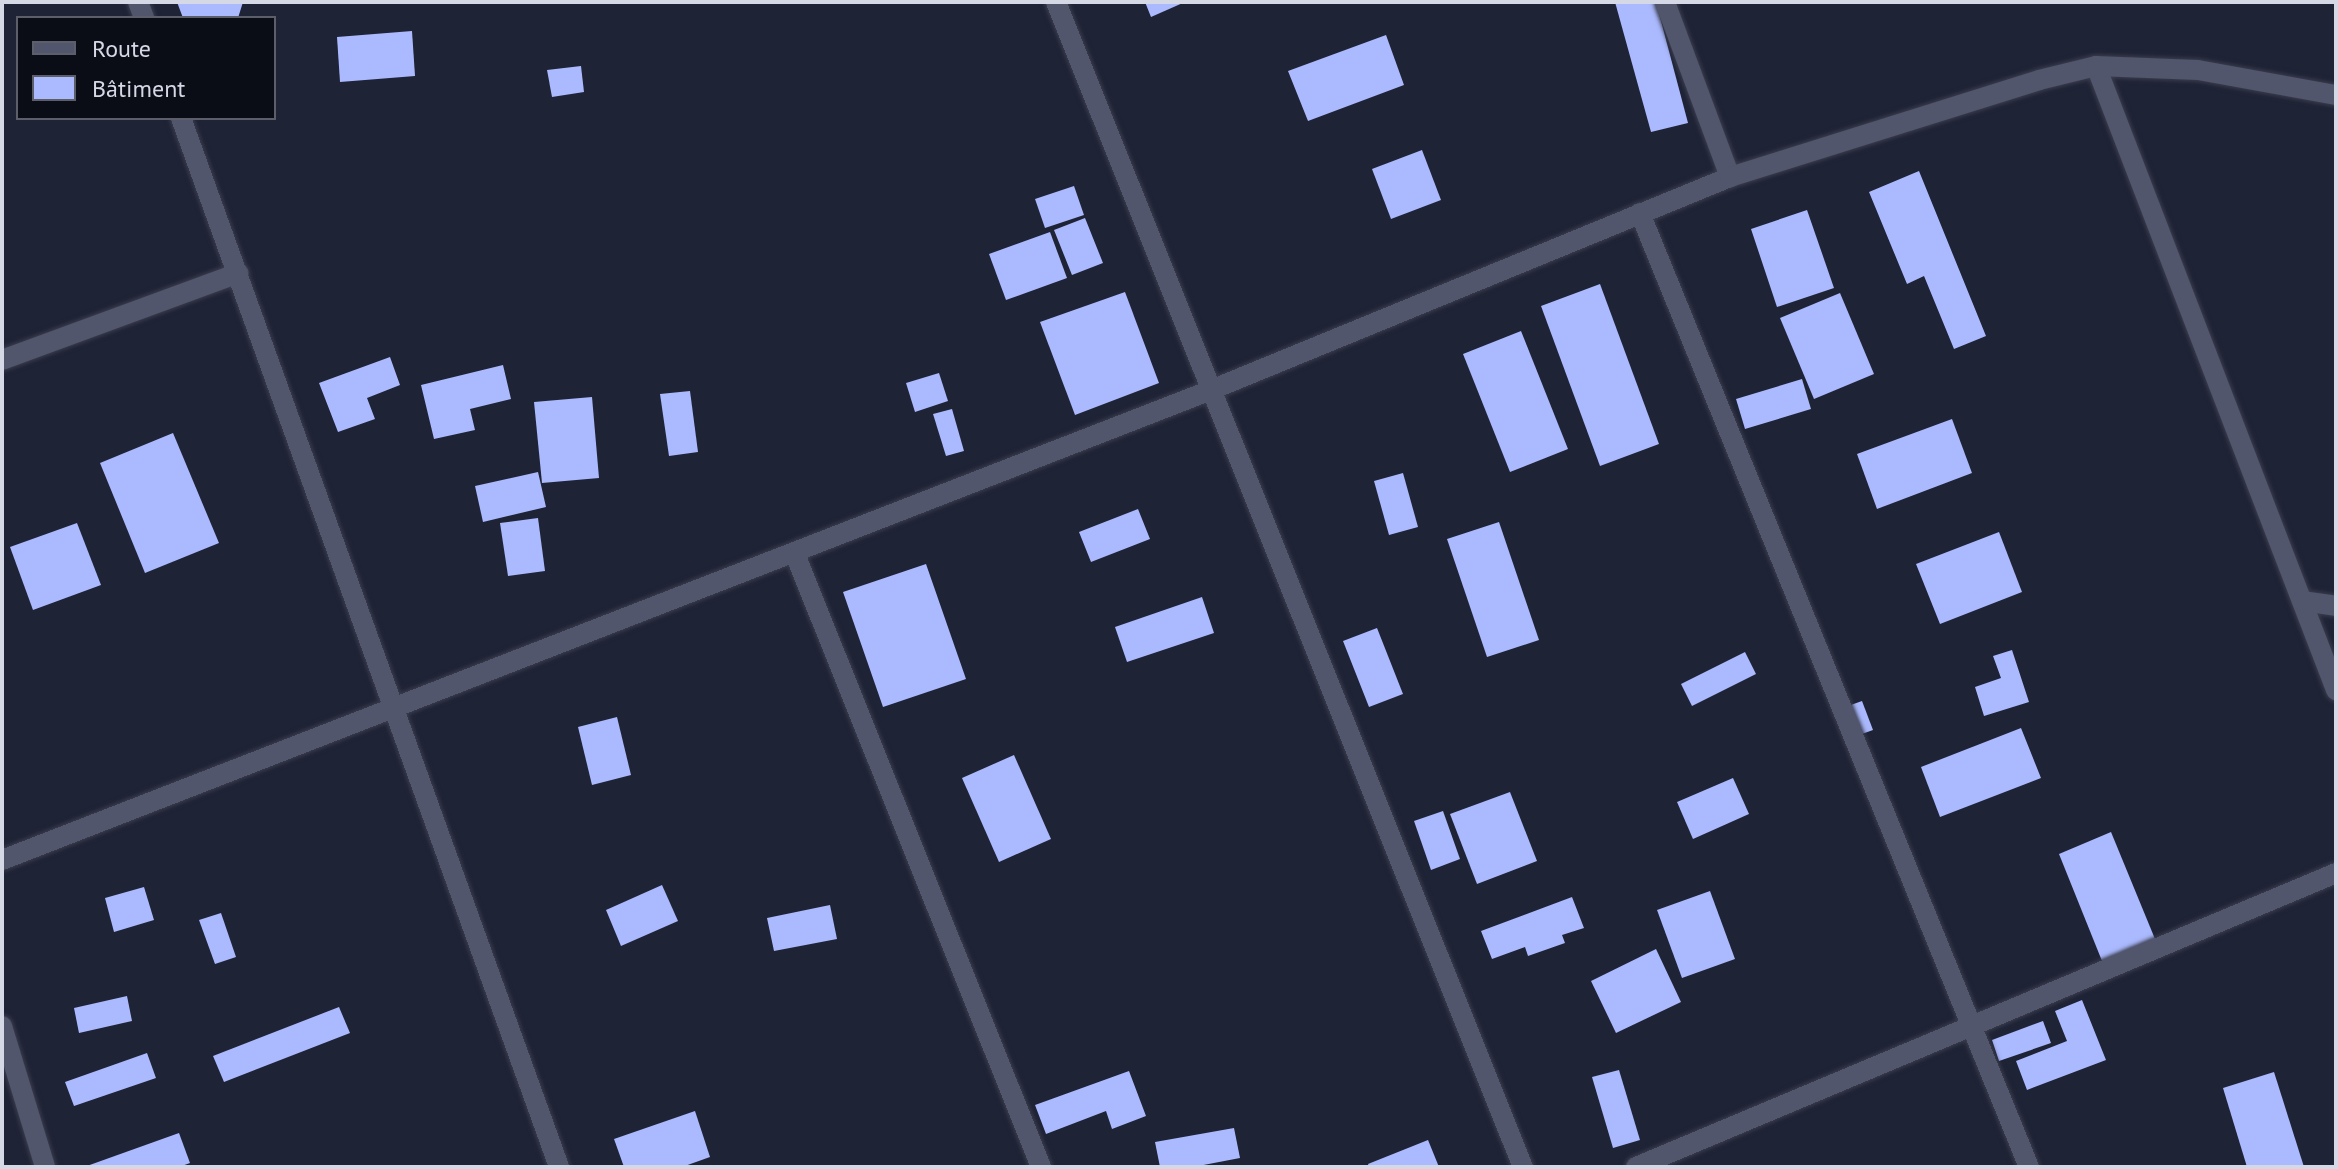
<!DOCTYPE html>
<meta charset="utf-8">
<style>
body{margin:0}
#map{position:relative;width:2338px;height:1169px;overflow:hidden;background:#1f2336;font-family:"PT Sans",sans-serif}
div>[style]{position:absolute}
.building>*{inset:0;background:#abbafe}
.roads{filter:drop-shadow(0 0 2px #3a3d4d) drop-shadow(0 0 2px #3a3d4d)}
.minor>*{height:20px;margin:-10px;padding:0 10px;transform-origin:10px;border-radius:10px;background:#51566c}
span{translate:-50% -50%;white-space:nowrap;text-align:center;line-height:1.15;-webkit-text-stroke:8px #0b0d16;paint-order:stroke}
.frame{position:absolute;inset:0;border:4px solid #d5d8e5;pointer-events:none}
.legend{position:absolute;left:16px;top:16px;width:260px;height:104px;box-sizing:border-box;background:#0b0d16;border:2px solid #5c5e69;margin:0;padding:10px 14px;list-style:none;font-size:24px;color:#d5d8e5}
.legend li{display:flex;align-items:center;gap:16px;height:40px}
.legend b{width:40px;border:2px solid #5c5e69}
</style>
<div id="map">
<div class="building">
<i style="clip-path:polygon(177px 2px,243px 2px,238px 18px,183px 18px)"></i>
<i style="clip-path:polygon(1145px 2px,1185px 2px,1151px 17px)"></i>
<i style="clip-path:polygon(1615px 2px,1656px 2px,1688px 123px,1651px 132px)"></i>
<i style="clip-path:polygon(412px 31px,415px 76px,340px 82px,337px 37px)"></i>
<i style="clip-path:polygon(1386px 35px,1404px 85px,1308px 121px,1288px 71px)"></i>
<i style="clip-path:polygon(581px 66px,584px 92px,552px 97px,547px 70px)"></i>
<i style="clip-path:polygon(1422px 150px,1441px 200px,1391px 219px,1372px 169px)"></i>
<i style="clip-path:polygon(1919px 171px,1986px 336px,1954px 349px,1924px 276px,1907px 284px,1869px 192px)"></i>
<i style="clip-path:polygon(1074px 186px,1084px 215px,1045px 228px,1035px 199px)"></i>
<i style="clip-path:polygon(1807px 210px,1834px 288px,1777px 307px,1751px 229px)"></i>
<i style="clip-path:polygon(1085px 218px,1103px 263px,1072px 275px,1054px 230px)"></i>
<i style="clip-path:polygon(1050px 232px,1067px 278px,1006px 300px,989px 254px)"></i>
<i style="clip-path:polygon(1600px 284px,1659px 444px,1600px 466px,1541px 306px)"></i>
<i style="clip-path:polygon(1125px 292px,1159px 383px,1075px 415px,1040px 322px)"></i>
<i style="clip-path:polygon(1840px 293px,1874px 374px,1814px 399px,1780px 318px)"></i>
<i style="clip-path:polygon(1521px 331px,1568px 449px,1510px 472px,1463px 354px)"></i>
<i style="clip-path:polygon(390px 357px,400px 385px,367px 398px,375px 419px,338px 432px,319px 383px)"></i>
<i style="clip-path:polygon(503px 365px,511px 399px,470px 409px,475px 430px,434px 439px,421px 385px)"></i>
<i style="clip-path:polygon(939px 373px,948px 401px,915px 412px,906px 383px)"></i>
<i style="clip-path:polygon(1802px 379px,1811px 409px,1745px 429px,1736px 399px)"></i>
<i style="clip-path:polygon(690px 391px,698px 452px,669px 456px,660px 394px)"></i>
<i style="clip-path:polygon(592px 397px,599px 478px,542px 483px,534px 402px)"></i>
<i style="clip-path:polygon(952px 409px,964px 451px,946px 456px,933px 414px)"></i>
<i style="clip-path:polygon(1952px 419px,1972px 473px,1877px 509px,1857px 454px)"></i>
<i style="clip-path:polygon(173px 433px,219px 543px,145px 573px,100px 463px)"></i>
<i style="clip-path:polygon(538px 472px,546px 507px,483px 522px,475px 486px)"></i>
<i style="clip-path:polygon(1403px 473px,1418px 527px,1389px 535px,1374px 481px)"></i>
<i style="clip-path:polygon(1138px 509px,1150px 539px,1091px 562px,1079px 532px)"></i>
<i style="clip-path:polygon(538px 518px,545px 571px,508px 576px,500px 523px)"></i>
<i style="clip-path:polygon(1499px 522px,1539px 640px,1487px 657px,1447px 539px)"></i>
<i style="clip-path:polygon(77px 523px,101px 585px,33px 610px,10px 547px)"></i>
<i style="clip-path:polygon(1999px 532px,2022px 592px,1940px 624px,1916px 564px)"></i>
<i style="clip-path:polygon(926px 564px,966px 679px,883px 707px,843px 592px)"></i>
<i style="clip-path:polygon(1202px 597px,1214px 633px,1127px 662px,1115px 627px)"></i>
<i style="clip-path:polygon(1377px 628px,1403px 694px,1369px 707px,1343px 641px)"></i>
<i style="clip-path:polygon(2012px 650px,2029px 702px,1984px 716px,1975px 687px,2001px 678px,1993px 656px)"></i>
<i style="clip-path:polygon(1745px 652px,1756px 674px,1692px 706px,1681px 684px)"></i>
<i style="clip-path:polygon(1862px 701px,1873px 730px,1859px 735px,1848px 706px)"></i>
<i style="clip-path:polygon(617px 717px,631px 775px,592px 785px,578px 727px)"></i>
<i style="clip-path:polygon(2021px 728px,2041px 778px,1940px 817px,1921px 767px)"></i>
<i style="clip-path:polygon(1014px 755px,1051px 839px,999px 862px,962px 778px)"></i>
<i style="clip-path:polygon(1733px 778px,1749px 814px,1693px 839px,1677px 802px)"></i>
<i style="clip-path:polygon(1510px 792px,1537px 861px,1477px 884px,1450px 814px)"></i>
<i style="clip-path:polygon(1443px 811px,1460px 859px,1431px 870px,1414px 821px)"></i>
<i style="clip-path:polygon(2111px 832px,2155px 939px,2102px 961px,2059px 854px)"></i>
<i style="clip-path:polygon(662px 885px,678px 921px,621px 946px,606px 910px)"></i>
<i style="clip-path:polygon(144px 887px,154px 920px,114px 932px,105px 898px)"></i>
<i style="clip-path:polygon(1710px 891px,1735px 959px,1682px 978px,1657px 910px)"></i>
<i style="clip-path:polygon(1572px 897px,1584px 928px,1562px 935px,1565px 943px,1528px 956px,1525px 947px,1492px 959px,1481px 931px)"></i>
<i style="clip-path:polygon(830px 905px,837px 939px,774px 951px,767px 918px)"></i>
<i style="clip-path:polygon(221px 913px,236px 957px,215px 964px,199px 920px)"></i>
<i style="clip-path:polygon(1656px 949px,1681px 1002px,1616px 1033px,1591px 981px)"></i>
<i style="clip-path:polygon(127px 996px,132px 1021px,79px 1033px,74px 1008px)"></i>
<i style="clip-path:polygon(2082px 1000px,2106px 1060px,2027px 1090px,2016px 1061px,2067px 1041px,2055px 1011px)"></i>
<i style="clip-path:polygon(339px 1007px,350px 1033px,224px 1082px,213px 1056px)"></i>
<i style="clip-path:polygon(2043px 1021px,2051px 1043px,1999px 1061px,1992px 1040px)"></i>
<i style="clip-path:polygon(147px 1053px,156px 1078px,74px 1106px,65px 1082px)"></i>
<i style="clip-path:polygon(1619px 1070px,1640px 1140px,1613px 1148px,1592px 1077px)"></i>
<i style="clip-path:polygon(1129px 1071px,1146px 1116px,1112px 1129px,1106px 1111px,1046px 1134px,1035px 1105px)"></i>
<i style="clip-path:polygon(2274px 1072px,2304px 1167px,2247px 1167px,2223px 1088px)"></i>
<i style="clip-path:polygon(695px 1111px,710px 1157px,682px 1167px,624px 1167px,614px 1139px)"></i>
<i style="clip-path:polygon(1234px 1128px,1240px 1158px,1193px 1167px,1160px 1167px,1155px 1142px)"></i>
<i style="clip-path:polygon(179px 1133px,190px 1163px,179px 1167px,84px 1167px)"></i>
<i style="clip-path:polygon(1428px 1140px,1439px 1167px,1369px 1167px,1368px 1164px)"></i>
</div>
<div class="roads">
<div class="minor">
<i style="left:138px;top:2px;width:17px;rotate:69deg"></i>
<i style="left:1056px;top:2px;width:1255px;rotate:68.16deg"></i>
<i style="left:1665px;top:2px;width:187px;rotate:69.6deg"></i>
<i style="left:2096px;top:66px;width:669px;rotate:68.96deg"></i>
<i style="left:181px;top:118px;width:1115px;rotate:70.18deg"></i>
<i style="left:1640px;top:213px;width:1030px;rotate:67.82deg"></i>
<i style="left:2px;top:360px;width:252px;rotate:-20.2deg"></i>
<i style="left:795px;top:554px;width:661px;rotate:68.13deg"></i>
<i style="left:2302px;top:601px;width:34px;rotate:8deg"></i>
<i style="left:2px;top:860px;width:1297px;rotate:-21.24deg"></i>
<i style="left:1211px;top:390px;width:561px;rotate:-22.31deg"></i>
<i style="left:1730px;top:177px;width:324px;rotate:-17.4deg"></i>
<i style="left:2039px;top:80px;width:59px;rotate:-13.8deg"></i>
<i style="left:2096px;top:66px;width:102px;rotate:2.2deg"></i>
<i style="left:2198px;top:70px;width:140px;rotate:10.3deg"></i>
<i style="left:2px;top:1026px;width:147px;rotate:73deg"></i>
<i style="left:1636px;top:1167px;width:759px;rotate:-22.78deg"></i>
</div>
</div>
<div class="frame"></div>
<ul class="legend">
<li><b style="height:10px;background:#51566c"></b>Route</li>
<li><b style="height:22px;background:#abbafe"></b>Bâtiment</li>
</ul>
</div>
